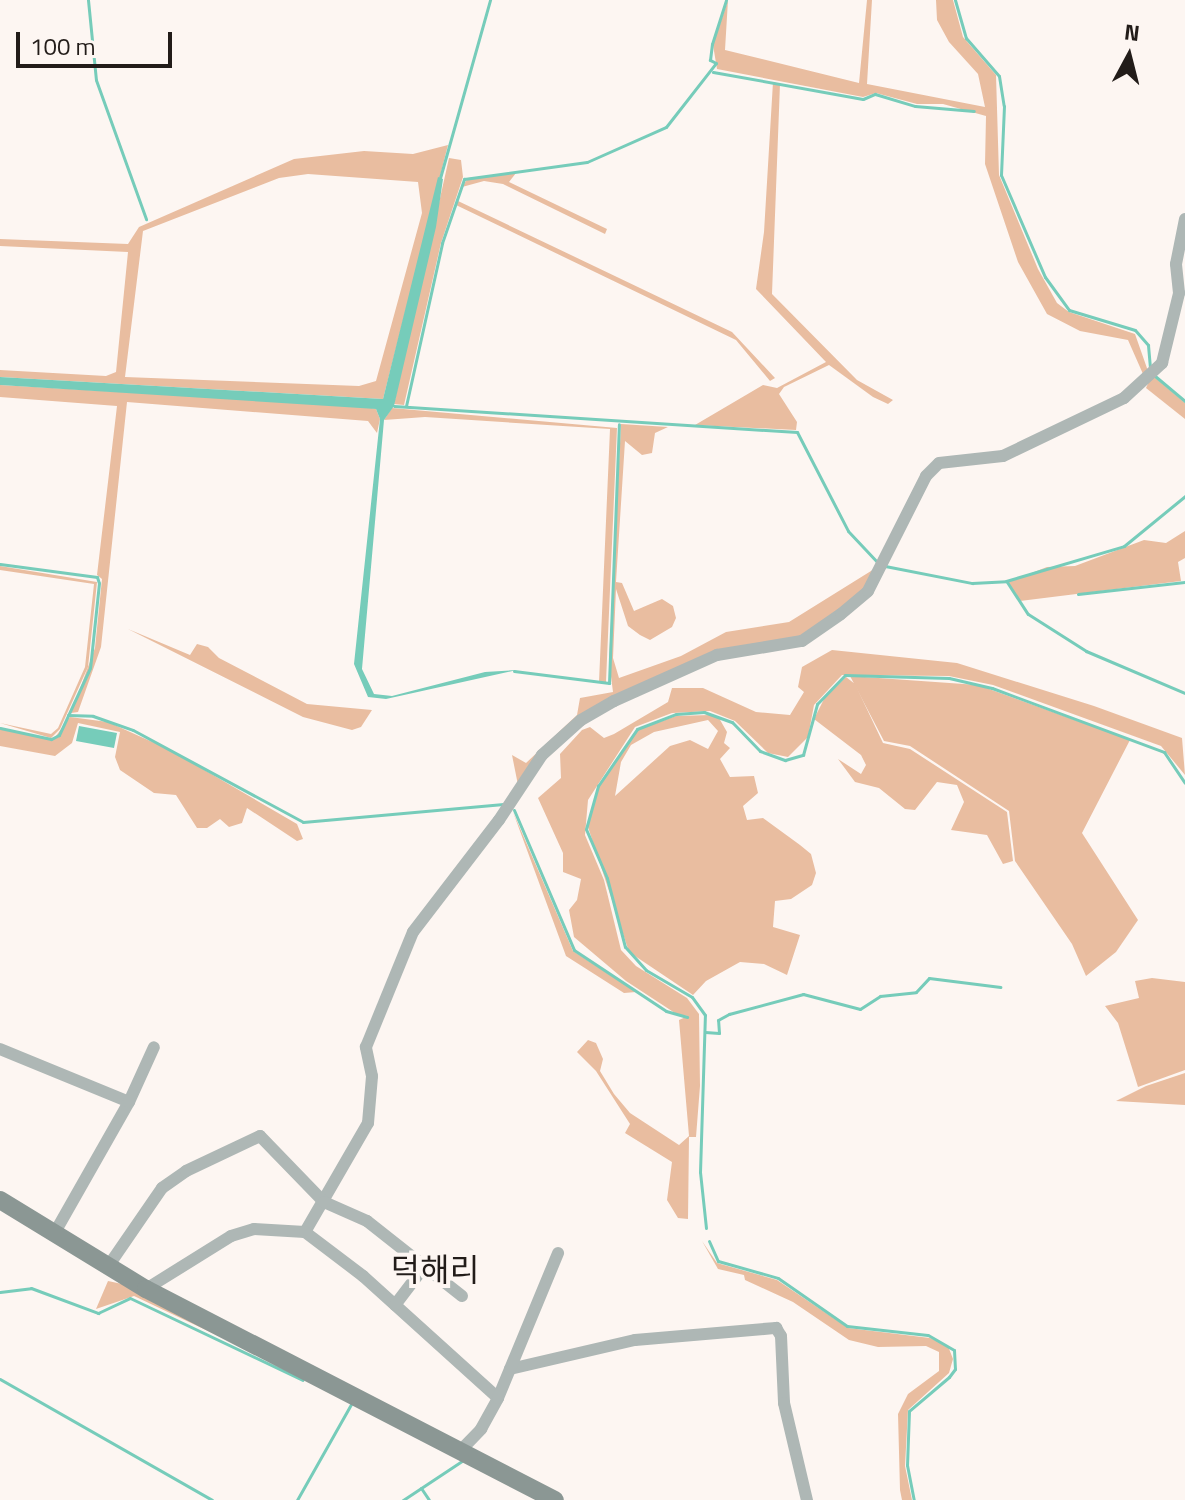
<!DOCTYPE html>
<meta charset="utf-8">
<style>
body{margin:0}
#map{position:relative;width:1185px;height:1500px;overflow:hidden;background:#fdf6f2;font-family:"Titillium Web","Noto Sans KR",sans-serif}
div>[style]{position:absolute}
.green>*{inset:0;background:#e9bda0}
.water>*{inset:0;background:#76ccba}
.stream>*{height:3px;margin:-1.5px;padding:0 1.5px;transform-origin:1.5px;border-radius:1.5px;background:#76ccba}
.street>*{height:12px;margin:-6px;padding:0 6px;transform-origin:6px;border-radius:6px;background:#aeb7b5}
.secondary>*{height:18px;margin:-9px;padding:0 9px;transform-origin:9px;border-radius:9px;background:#8b9794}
span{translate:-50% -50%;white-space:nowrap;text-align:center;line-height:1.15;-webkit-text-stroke:8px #fdf6f2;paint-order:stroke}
.quarter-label{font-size:32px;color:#221c19}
.north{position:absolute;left:1089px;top:16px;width:80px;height:80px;-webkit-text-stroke:6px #fdf6f2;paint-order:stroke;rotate:7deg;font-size:22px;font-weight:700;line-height:32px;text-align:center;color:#221c19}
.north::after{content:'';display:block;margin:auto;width:28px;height:36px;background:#221c19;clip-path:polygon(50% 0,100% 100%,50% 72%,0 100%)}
.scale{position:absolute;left:16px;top:32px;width:156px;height:36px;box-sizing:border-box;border:4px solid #221c19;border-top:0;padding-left:10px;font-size:24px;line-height:28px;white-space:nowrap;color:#221c19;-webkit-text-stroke:6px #fdf6f2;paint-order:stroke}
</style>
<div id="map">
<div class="green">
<i style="clip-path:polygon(728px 0,725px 50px,859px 83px,867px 0,872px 0,867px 84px,985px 107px,978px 74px,949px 42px,937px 20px,936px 0,953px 0,963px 37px,996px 75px,999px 175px,1038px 269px,1057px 303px,1069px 312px,1135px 334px,1148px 371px,1143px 374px,1128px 340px,1080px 331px,1047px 314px,1018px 262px,985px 164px,986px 116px,943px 104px,917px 104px,876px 93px,863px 97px,717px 69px,713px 45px)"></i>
<i style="clip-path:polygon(773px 82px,780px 84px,772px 294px,857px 380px,893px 400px,888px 404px,873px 397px,829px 365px,784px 387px,779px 394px,797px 422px,796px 430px,695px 425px,763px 385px,777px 388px,826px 362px,756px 289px,764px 232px)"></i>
<i style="clip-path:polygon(evenodd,448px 145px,383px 399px,0 377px,0 370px,106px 376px,116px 372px,128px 252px,0 246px,0 239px,128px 244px,139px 227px,294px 159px,364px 151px,413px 154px,448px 145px,308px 174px,418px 182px,422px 213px,376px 381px,359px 386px,125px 377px,143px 231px,279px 178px,308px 174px)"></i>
<i style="clip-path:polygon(449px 158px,461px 160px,463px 177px,441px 243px,404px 405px,394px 404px)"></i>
<i style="clip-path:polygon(516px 173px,509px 182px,607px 229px,605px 234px,503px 184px,484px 181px,462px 187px,468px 178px)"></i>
<i style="clip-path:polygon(458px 201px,732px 332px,775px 378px,770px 381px,736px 340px,456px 205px)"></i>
<i style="clip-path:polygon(1152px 375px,1185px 403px,1185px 419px,1146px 388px)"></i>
<i style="clip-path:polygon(0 385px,363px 406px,376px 409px,380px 419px,377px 433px,368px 421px,127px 402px,101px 647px,78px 712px,71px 713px,95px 648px,102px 579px,97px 575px,117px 406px,0 397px)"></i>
<i style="clip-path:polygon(392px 408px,617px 428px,606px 682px,599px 682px,610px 429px,425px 417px,384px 420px)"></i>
<i style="clip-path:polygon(621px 424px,668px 427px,655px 433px,652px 453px,642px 455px,625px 441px,616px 582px,622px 583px,634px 611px,662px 599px,673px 606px,676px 618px,672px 627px,650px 640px,640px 635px,628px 626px,616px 589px,613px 658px,619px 678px,681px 656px,726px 632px,789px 622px,879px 566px,867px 590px,802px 638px,730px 649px,594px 710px,518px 785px,512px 755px,526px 763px,577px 715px,580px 698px,613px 692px,609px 661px)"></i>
<i style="clip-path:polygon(1185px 531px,1185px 558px,1178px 562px,1181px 581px,1020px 601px,1008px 582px,1047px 567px,1075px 566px,1144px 540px,1166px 543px)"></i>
<i style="clip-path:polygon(0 566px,97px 582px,88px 667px,60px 729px,51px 738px,0 723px,51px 734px,58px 728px,85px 667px,94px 584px,0 570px)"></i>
<i style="clip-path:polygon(128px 629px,190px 655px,197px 644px,208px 647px,219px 658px,307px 704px,372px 710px,361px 727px,352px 730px,303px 717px)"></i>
<i style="clip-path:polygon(832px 650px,957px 663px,1094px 706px,1182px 738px,1185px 775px,1161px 746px,993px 685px,949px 676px,842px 675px,814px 705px,808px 737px,788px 757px,768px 753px,735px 721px,710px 711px,672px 713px,635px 727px,588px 800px,585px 835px,604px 880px,621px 950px,636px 966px,687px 998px,699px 1014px,700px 1086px,696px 1137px,689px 1137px,688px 1219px,678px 1218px,667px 1200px,672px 1162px,625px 1133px,630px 1124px,596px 1071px,577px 1052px,588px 1040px,596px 1043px,603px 1059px,600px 1071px,614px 1094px,630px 1113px,679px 1145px,689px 1136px,679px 1020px,688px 1016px,678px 1015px,626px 981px,574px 937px,569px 910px,577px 900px,581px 879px,563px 872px,563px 853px,538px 798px,561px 778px,560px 754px,582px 730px,590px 727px,604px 738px,614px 734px,668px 702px,672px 688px,703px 688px,756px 712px,790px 715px,804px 692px,798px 687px,802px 667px)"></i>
<i style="clip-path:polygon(850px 676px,978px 685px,1130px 740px,1082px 833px,1138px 920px,1116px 952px,1086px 976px,1072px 944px,1015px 861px,1009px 811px,910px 746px,884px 741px)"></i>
<i style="clip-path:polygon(846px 677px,855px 684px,883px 743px,910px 749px,1007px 812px,1013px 861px,1003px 864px,987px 835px,951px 830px,964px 802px,957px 785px,937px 782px,915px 810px,905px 809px,879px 788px,855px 782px,838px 759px,861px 774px,866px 765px,861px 755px,814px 719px,824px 699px)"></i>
<i style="clip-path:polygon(evenodd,710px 715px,719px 718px,727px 732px,724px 743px,730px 748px,720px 759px,730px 777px,754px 776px,758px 793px,743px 806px,747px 820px,763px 818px,800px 845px,811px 854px,816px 873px,812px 885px,791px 899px,775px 901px,773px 927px,800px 935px,787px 975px,764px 964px,740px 962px,706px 981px,693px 995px,629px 952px,588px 827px,599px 787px,638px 730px,676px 716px,710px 715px,708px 720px,718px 731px,708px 749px,690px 740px,670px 746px,615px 796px,621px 762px,631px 745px,654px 732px,708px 720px)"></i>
<i style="clip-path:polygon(70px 717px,108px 722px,170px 750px,297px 824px,303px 839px,297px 841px,247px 808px,242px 823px,229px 827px,220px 819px,207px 828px,197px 828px,176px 795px,154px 793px,120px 770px,115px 757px,120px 732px,78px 723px,72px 743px,55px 756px,0 746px,0 729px,53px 740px)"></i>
<i style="clip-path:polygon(513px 812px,573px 951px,636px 992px,624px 993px,566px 956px)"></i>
<i style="clip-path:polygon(1152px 978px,1185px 982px,1185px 1070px,1138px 1087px,1118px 1023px,1105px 1006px,1139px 998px,1135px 981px)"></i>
<i style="clip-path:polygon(1185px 1073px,1185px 1105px,1116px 1101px,1146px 1086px)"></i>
<i style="clip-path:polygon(702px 1241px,717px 1263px,777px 1280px,848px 1328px,930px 1338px,948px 1346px,953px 1359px,949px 1373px,908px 1410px,905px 1466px,912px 1500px,902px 1500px,900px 1490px,898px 1414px,908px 1394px,939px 1371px,939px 1352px,926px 1346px,878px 1347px,849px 1340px,793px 1302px,745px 1280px,744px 1275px,718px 1269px)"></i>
<i style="clip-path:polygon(108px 1281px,122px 1284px,227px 1340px,134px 1296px,96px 1309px)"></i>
</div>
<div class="water">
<i style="clip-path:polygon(438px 177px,443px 179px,436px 227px,394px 406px,384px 420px,362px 669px,374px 694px,392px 696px,485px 672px,517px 670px,386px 699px,368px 697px,354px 664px,380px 419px,376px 409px,0 385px,0 377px,383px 399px)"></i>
<i style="clip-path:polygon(79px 726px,117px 733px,114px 748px,76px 741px)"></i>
</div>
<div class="stream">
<i style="left:88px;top:0;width:80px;rotate:84.3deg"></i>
<i style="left:96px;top:80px;width:148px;rotate:70.2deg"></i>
<i style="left:955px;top:0;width:40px;rotate:74deg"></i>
<i style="left:966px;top:38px;width:50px;rotate:49deg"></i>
<i style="left:999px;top:76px;width:30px;rotate:81deg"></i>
<i style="left:1004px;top:106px;width:69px;rotate:92.5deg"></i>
<i style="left:1001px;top:175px;width:111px;rotate:66.7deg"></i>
<i style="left:1045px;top:277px;width:41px;rotate:54deg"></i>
<i style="left:1069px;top:310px;width:69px;rotate:16.9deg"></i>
<i style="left:1135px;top:330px;width:20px;rotate:49deg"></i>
<i style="left:1148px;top:345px;width:22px;rotate:85deg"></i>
<i style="left:713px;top:72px;width:152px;rotate:10.2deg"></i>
<i style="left:863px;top:99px;width:13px;rotate:-23deg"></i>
<i style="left:875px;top:94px;width:42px;rotate:16.7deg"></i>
<i style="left:915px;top:106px;width:59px;rotate:4.8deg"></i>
<i style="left:440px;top:178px;width:185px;rotate:-74.3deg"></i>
<i style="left:1155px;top:376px;width:39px;rotate:40deg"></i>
<i style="left:394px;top:406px;width:404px;rotate:3.7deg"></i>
<i style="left:797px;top:432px;width:111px;rotate:62.7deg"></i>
<i style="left:848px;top:531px;width:44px;rotate:46.8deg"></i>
<i style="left:406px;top:406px;width:167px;rotate:-77.5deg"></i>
<i style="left:442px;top:243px;width:68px;rotate:-71deg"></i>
<i style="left:464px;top:179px;width:124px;rotate:-7.9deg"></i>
<i style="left:587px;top:162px;width:86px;rotate:-23.9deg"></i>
<i style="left:666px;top:127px;width:81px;rotate:-52deg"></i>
<i style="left:716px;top:63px;width:7px;rotate:-153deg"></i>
<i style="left:710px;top:60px;width:16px;rotate:-83deg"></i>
<i style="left:712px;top:44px;width:46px;rotate:-72.3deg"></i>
<i style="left:0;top:564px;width:98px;rotate:7.6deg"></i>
<i style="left:97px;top:577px;width:6px;rotate:72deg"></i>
<i style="left:99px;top:583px;width:85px;rotate:96deg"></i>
<i style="left:90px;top:668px;width:74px;rotate:114.8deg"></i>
<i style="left:59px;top:735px;width:9px;rotate:153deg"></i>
<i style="left:51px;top:739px;width:52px;rotate:-167.8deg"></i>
<i style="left:885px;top:566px;width:89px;rotate:11.1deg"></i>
<i style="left:972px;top:583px;width:34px;rotate:-3deg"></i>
<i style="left:1006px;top:581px;width:123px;rotate:-16.5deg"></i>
<i style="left:1124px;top:546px;width:79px;rotate:-39.3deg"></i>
<i style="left:1007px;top:582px;width:38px;rotate:57deg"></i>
<i style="left:1028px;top:614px;width:69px;rotate:32.5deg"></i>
<i style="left:1086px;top:651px;width:108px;rotate:23deg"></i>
<i style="left:1078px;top:594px;width:108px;rotate:-6.4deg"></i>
<i style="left:514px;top:671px;width:96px;rotate:7.2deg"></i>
<i style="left:609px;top:683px;width:259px;rotate:-87.8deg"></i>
<i style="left:68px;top:715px;width:25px;rotate:2deg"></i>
<i style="left:93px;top:716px;width:42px;rotate:19.3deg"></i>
<i style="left:133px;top:730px;width:193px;rotate:28.4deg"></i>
<i style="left:303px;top:822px;width:204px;rotate:-5.1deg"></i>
<i style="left:514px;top:810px;width:152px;rotate:66.8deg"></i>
<i style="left:574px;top:950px;width:110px;rotate:33.5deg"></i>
<i style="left:666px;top:1011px;width:22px;rotate:16deg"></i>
<i style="left:705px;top:1032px;width:14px;rotate:4deg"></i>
<i style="left:719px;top:1033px;width:13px;rotate:-94deg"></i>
<i style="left:718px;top:1020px;width:13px;rotate:-29deg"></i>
<i style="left:729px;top:1014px;width:77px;rotate:-15.1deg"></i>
<i style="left:803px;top:994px;width:59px;rotate:14.7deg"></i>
<i style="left:860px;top:1009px;width:24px;rotate:-33deg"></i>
<i style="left:880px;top:996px;width:36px;rotate:-6deg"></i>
<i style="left:916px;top:992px;width:19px;rotate:-47deg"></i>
<i style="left:929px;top:978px;width:72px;rotate:7.2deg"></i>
<i style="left:706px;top:1228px;width:56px;rotate:-96.1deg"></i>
<i style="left:700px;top:1172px;width:157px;rotate:-88.2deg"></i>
<i style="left:705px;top:1015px;width:22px;rotate:-126deg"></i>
<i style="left:692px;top:997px;width:53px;rotate:-149.6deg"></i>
<i style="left:646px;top:970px;width:31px;rotate:-132deg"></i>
<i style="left:625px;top:947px;width:71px;rotate:-104.6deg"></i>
<i style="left:607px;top:878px;width:53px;rotate:-113.2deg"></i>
<i style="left:586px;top:829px;width:45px;rotate:-74.4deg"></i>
<i style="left:598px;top:786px;width:69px;rotate:-55.6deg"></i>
<i style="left:637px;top:729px;width:42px;rotate:-21deg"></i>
<i style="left:676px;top:714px;width:28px;rotate:-4deg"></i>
<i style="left:704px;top:712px;width:30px;rotate:20deg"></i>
<i style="left:732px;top:722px;width:40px;rotate:46deg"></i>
<i style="left:760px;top:751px;width:27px;rotate:20deg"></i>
<i style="left:785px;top:760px;width:19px;rotate:-16deg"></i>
<i style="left:803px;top:755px;width:53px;rotate:-74.6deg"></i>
<i style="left:817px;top:704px;width:40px;rotate:-46deg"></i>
<i style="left:845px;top:675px;width:104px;rotate:1.7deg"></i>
<i style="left:949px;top:678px;width:44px;rotate:13.1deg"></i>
<i style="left:992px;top:688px;width:184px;rotate:20.4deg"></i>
<i style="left:1164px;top:752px;width:37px;rotate:56deg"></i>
<i style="left:709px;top:1241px;width:22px;rotate:66deg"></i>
<i style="left:718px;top:1261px;width:62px;rotate:15.8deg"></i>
<i style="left:778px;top:1278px;width:84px;rotate:34.8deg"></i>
<i style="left:847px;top:1326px;width:81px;rotate:6.3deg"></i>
<i style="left:928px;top:1335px;width:30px;rotate:30deg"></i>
<i style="left:954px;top:1350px;width:19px;rotate:87deg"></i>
<i style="left:955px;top:1369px;width:10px;rotate:127deg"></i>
<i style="left:949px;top:1377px;width:52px;rotate:139.6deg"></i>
<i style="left:909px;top:1411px;width:54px;rotate:92.1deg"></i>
<i style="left:907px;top:1465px;width:36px;rotate:79deg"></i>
<i style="left:0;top:1292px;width:31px;rotate:-7deg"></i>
<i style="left:31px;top:1288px;width:72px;rotate:20.5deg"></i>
<i style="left:98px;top:1313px;width:35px;rotate:-25deg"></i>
<i style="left:130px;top:1298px;width:191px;rotate:25.4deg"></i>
<i style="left:0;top:1379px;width:244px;rotate:29.7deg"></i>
<i style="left:421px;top:1488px;width:14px;rotate:56deg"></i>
<i style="left:297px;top:1500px;width:110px;rotate:-60.6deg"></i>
<i style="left:403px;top:1500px;width:71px;rotate:-33.5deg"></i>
</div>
<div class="street">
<i style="left:0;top:1049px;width:139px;rotate:22.3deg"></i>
<i style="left:305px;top:1232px;width:126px;rotate:-60deg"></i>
<i style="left:368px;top:1123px;width:47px;rotate:-85.1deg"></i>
<i style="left:372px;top:1076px;width:30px;rotate:-102deg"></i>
<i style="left:366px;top:1047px;width:124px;rotate:-67.8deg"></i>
<i style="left:413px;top:932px;width:141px;rotate:-52.5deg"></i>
<i style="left:499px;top:820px;width:78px;rotate:-56.5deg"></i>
<i style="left:542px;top:755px;width:52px;rotate:-41.9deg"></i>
<i style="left:581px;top:720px;width:38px;rotate:-30deg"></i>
<i style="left:614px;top:701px;width:113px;rotate:-24.1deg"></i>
<i style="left:717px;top:655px;width:86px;rotate:-9.4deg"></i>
<i style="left:802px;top:641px;width:47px;rotate:-34.7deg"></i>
<i style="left:841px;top:614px;width:35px;rotate:-40deg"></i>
<i style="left:868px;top:591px;width:129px;rotate:-63.2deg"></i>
<i style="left:926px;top:476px;width:18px;rotate:-45deg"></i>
<i style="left:939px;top:463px;width:64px;rotate:-6.2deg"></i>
<i style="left:1003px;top:456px;width:134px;rotate:-25.6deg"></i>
<i style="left:1124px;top:398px;width:52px;rotate:-42.6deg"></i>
<i style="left:1162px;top:363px;width:72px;rotate:-76.3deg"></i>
<i style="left:1179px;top:293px;width:29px;rotate:-96deg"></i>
<i style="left:1176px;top:264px;width:46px;rotate:-78.7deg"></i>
<i style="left:54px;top:1234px;width:152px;rotate:-60.4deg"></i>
<i style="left:129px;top:1102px;width:60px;rotate:-65.6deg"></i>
<i style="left:107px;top:1268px;width:97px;rotate:-55.5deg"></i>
<i style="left:162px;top:1188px;width:29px;rotate:-35deg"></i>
<i style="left:186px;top:1171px;width:82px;rotate:-25.3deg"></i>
<i style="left:260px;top:1136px;width:92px;rotate:45.9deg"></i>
<i style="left:324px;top:1202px;width:47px;rotate:23.8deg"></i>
<i style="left:367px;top:1221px;width:121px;rotate:38.3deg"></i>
<i style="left:146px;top:1289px;width:100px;rotate:-31.9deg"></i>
<i style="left:231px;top:1236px;width:24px;rotate:-17deg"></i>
<i style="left:254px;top:1229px;width:51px;rotate:3.4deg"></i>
<i style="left:305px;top:1232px;width:73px;rotate:37.2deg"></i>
<i style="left:363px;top:1276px;width:182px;rotate:42.1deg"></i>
<i style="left:395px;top:1305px;width:48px;rotate:-52.7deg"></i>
<i style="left:510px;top:1369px;width:128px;rotate:-13.1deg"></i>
<i style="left:635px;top:1340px;width:142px;rotate:-4.9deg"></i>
<i style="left:776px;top:1328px;width:9px;rotate:58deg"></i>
<i style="left:781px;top:1336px;width:67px;rotate:87.4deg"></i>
<i style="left:784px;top:1403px;width:100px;rotate:76.7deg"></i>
<i style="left:462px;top:1449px;width:28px;rotate:-46deg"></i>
<i style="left:481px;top:1429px;width:35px;rotate:-61deg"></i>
<i style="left:498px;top:1398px;width:157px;rotate:-67.5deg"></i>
</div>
<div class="secondary">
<i style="left:0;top:1200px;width:171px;rotate:31.4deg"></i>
<i style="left:146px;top:1289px;width:460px;rotate:27.3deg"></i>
</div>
<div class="quarter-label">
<span style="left:435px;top:1269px">덕해리</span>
</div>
<div class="north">N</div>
<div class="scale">100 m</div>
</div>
